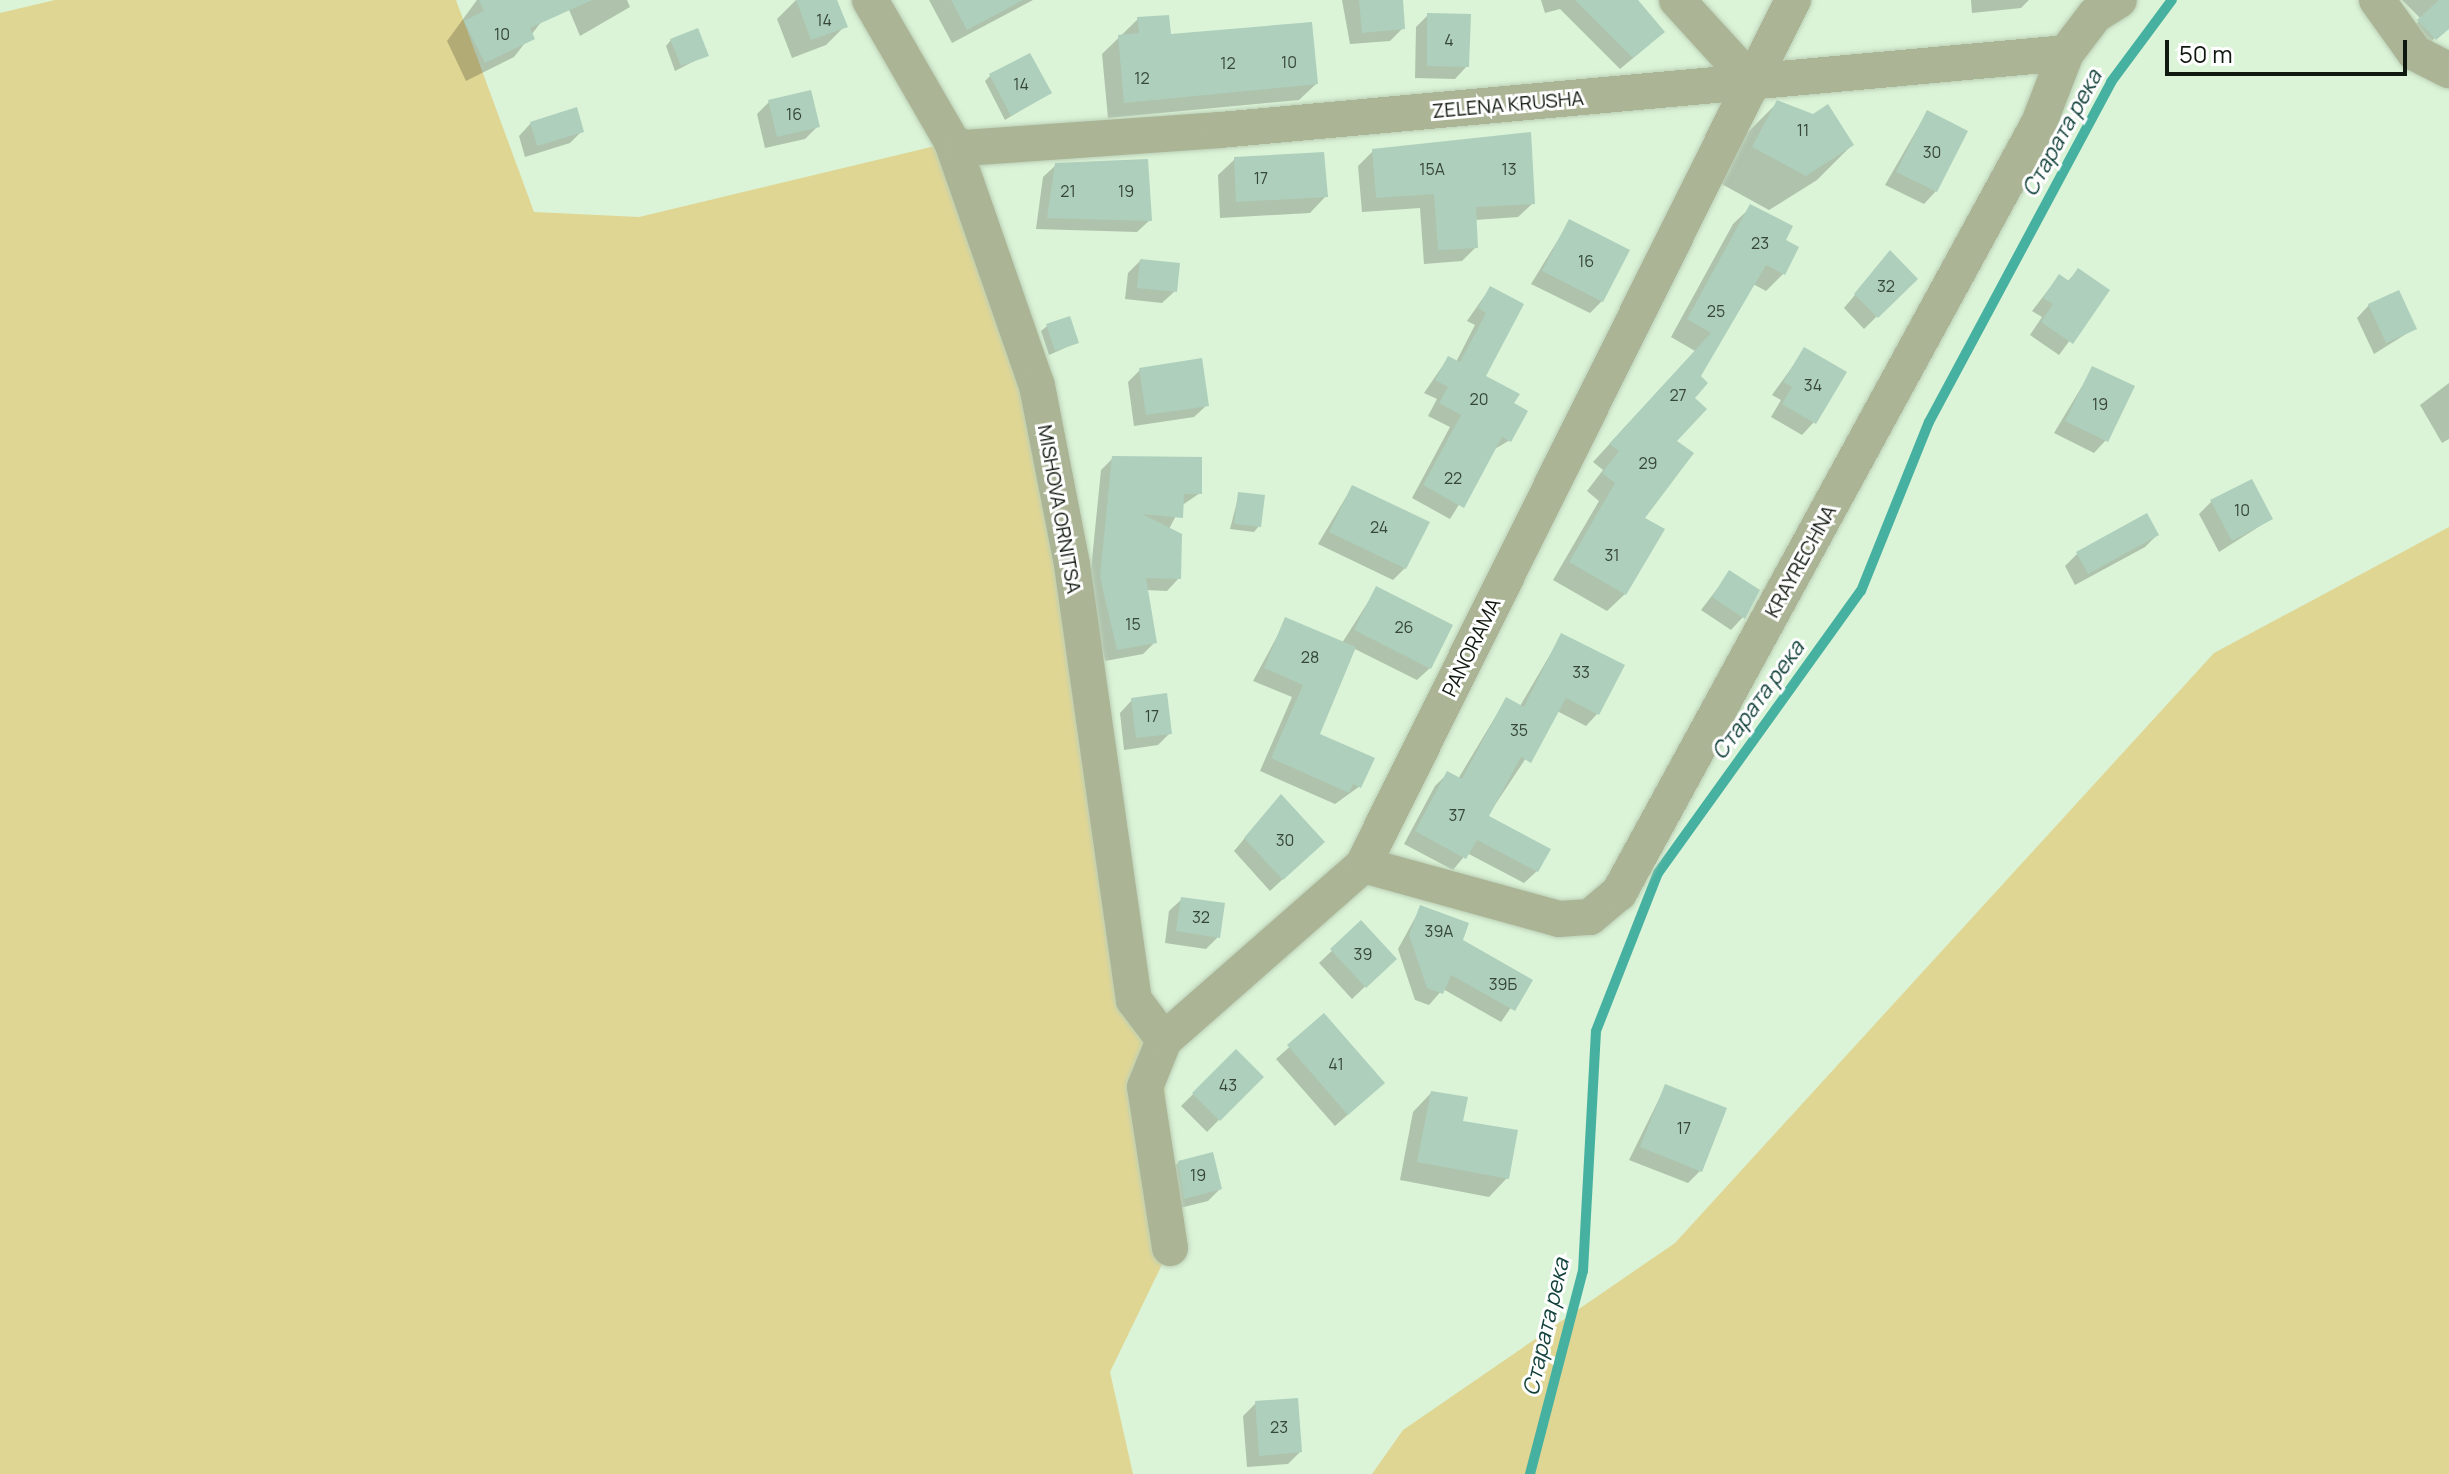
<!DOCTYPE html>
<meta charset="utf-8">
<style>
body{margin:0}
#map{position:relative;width:2449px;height:1474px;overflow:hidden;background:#dbf3d7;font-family:Manrope,sans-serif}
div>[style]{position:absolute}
.green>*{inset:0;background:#e0d694}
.shadow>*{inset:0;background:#0003}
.stream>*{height:10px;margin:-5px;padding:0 5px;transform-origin:5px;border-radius:5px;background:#46b1a0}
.building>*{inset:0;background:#adcfbc}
.roads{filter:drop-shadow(0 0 2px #bbd0b7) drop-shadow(0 0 2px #bbd0b7)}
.street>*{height:36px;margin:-18px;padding:0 18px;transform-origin:18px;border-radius:18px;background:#abb595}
span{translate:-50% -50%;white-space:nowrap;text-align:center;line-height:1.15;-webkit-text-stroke:6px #fff;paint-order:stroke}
.number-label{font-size:16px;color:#37463a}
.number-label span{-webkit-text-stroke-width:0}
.street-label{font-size:20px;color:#10190f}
.water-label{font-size:22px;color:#13423b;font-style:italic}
.scale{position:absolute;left:2165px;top:40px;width:242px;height:36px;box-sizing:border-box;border:4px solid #10190f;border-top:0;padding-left:10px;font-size:24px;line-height:28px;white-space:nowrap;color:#10190f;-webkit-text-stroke:6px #fff;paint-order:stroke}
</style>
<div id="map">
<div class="green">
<i style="clip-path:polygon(55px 0,456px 0,534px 212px,639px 217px,952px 142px,1037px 386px,1134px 1000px,1164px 1040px,1170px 1248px,1110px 1372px,1133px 1474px,0 1474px,0 13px)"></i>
<i style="clip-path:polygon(2449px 527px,2449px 1474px,1372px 1474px,1403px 1430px,1675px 1243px,2214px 653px)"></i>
</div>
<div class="shadow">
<i style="clip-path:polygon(477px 0,532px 0,542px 21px,514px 57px,466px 81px,447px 41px)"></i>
<i style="clip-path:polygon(565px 0,627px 0,630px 7px,580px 36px)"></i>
<i style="clip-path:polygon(796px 0,835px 0,845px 26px,826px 45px,792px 58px,777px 19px)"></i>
<i style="clip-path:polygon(929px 0,1033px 0,952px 43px)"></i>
<i style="clip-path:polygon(1342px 0,1401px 0,1403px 28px,1390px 41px,1350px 44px)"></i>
<i style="clip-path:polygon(1541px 0,1638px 0,1650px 44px,1620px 69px,1560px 9px,1545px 13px)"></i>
<i style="clip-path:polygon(1971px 0,2029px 0,2021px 8px,1972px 13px)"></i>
<i style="clip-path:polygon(2402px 0,2449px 0,2449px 22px,2423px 51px,2406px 34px,2421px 19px)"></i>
<i style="clip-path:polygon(1428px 15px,1467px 66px,1455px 79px,1415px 78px,1416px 27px)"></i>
<i style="clip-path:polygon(1138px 19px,1169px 36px,1316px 84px,1299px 100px,1108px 118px,1102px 54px)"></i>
<i style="clip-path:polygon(671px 40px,706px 55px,675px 71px,666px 46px)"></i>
<i style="clip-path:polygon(990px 76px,1049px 93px,1005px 120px,985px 81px)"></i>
<i style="clip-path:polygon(769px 102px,818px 126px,805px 139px,765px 148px,757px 114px)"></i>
<i style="clip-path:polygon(1777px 103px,1852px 145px,1817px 180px,1769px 210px,1718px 182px,1742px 138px)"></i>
<i style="clip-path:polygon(1927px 112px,1936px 191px,1924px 204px,1885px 185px)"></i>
<i style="clip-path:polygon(531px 123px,582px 131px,570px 143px,525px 157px,519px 136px)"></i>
<i style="clip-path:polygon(1373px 151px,1533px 203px,1518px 217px,1475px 220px,1476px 247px,1462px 261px,1424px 264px,1420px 208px,1362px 212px,1358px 166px)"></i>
<i style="clip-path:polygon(1235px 159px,1326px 196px,1310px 213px,1220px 218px,1218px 175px)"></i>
<i style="clip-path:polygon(1056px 165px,1150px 220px,1137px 232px,1036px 229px,1043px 177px)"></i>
<i style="clip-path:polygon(1751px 207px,1783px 241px,1784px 273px,1766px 291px,1753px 284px,1699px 377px,1642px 518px,1625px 594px,1607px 611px,1553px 580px,1599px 501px,1587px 491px,1603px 470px,1593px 462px,1695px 351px,1671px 337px,1733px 224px)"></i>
<i style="clip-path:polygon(1569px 222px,1602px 301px,1590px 313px,1531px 284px)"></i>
<i style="clip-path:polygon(1890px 253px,1915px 279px,1864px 329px,1844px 308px)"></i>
<i style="clip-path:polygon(1140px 261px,1175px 291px,1162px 303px,1125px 299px,1128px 273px)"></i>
<i style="clip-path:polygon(2078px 270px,2107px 290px,2059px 355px,2030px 335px,2042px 317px,2032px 311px,2059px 276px,2067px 282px)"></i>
<i style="clip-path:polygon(1490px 288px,1483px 377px,1511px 404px,1510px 440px,1493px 450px,1450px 519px,1412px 498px,1450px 427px,1428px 416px,1437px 399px,1424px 393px,1448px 358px,1456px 362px,1475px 325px,1467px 321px)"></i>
<i style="clip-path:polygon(2369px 305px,2414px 329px,2374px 354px,2357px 318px)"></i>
<i style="clip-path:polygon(1047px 326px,1076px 343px,1049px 355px,1041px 331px)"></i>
<i style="clip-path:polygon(1805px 349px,1814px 422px,1802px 435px,1771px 417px,1781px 400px,1772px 395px)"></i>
<i style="clip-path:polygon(2093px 368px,2106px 440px,2094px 453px,2054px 433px)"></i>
<i style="clip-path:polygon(1140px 370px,1207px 405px,1194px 417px,1134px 426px,1128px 382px)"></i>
<i style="clip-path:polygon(2449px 383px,2449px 439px,2442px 443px,2420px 405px)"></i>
<i style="clip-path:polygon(1113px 458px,1200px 493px,1181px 506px,1169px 529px,1179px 578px,1167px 591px,1146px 590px,1155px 642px,1143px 654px,1105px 661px,1089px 590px,1101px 470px)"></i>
<i style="clip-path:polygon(1352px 487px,1405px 568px,1393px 580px,1318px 544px)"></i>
<i style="clip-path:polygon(1239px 494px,1259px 526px,1254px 532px,1230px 529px)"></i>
<i style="clip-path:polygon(2212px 501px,2271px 519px,2219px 552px,2199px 514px)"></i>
<i style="clip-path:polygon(2147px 516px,2157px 535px,2145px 547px,2075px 585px,2065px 566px,2077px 554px)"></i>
<i style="clip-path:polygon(1730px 572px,1743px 617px,1731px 630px,1701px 610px)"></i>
<i style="clip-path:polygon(1377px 588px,1430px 668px,1417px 680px,1353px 648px,1317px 735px,1360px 786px,1335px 804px,1260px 771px,1292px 697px,1253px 681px,1286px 620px,1342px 643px)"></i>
<i style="clip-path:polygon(1561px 636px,1598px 713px,1586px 726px,1557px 711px,1487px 817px,1537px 871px,1524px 883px,1467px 853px,1453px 870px,1404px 844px,1435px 786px,1448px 773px,1458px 779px,1506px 699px,1520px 706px)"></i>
<i style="clip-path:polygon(1132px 700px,1170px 733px,1158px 745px,1124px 750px,1120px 713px)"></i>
<i style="clip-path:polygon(1269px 809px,1310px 854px,1270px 891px,1234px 851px)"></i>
<i style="clip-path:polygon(1182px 899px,1218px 937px,1206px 949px,1165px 943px,1169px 911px)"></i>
<i style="clip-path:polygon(1421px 907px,1461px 941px,1530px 980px,1501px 1022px,1443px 989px,1429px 1005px,1415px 1000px,1398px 949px)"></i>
<i style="clip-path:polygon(1361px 923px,1394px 959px,1352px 999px,1319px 963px)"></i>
<i style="clip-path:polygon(1324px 1016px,1370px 1095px,1335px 1126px,1276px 1059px)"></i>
<i style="clip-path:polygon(1236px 1052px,1261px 1077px,1207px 1132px,1181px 1106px)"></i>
<i style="clip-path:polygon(1665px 1087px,1701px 1170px,1688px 1183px,1629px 1160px)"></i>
<i style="clip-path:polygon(1431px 1093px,1507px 1178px,1489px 1197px,1400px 1180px,1413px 1112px)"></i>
<i style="clip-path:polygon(1179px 1162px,1220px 1189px,1208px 1201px,1172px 1210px,1166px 1175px)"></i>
<i style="clip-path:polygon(1256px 1403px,1300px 1452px,1288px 1464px,1247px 1467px,1243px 1416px)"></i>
</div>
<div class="stream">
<i style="left:1530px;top:1474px;width:210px;rotate:-75.4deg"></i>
<i style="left:1583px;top:1271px;width:240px;rotate:-86.9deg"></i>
<i style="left:1596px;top:1031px;width:170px;rotate:-68.6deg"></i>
<i style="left:1658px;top:873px;width:347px;rotate:-54.3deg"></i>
<i style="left:1861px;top:591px;width:182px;rotate:-68.1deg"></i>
<i style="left:1929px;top:422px;width:386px;rotate:-61.8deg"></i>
<i style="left:2111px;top:82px;width:102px;rotate:-53.4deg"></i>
</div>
<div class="building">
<i style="clip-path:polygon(479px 0,592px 0,530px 28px,535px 39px,485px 63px,464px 21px,484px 11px)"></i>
<i style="clip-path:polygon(796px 0,837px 0,848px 27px,811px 40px)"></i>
<i style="clip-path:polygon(951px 0,1023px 0,967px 30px)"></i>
<i style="clip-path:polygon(1359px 0,1403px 0,1405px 29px,1362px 33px)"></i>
<i style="clip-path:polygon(1575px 0,1638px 0,1665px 32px,1633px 58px)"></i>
<i style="clip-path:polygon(2439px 0,2449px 0,2449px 29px,2436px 40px,2417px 20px)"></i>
<i style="clip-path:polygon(1427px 13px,1471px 14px,1469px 67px,1427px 66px)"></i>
<i style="clip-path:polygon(1169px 15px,1171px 34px,1312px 22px,1318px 84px,1124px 103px,1118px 35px,1139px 33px,1137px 17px)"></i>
<i style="clip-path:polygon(698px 28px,709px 56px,681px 66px,670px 39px)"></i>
<i style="clip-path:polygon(1030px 53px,1052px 93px,1011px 116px,989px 74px)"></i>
<i style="clip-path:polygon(811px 90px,820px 127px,777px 137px,768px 100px)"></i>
<i style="clip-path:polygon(1777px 100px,1813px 114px,1828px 104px,1854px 145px,1806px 176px,1752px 147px)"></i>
<i style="clip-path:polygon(577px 107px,584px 132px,537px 146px,530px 122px)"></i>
<i style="clip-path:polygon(1927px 110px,1968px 131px,1937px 192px,1896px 172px)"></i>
<i style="clip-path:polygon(1531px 132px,1535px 204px,1476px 207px,1478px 248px,1438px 250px,1434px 194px,1376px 198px,1372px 149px)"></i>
<i style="clip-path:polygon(1324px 152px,1328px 197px,1236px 202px,1234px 157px)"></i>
<i style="clip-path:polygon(1148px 159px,1152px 221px,1047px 218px,1055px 163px)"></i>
<i style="clip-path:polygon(1750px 204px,1793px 226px,1786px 240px,1799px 247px,1785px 275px,1766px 265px,1701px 376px,1708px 383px,1695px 398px,1707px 409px,1677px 441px,1694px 453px,1645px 518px,1665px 529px,1626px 595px,1569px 562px,1615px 483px,1602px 473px,1619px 451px,1609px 444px,1711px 333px,1687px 319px)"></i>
<i style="clip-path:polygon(1569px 219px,1630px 250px,1603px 302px,1542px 271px)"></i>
<i style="clip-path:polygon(1890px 250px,1918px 279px,1878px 318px,1854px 294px)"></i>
<i style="clip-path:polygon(1140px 259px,1180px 263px,1177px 292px,1137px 288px)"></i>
<i style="clip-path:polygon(2078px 268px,2110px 290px,2073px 344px,2041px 322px,2053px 304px,2043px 298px,2059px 274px,2069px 281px)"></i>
<i style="clip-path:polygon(1490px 286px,1524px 304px,1486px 376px,1520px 394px,1514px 403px,1528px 411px,1511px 442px,1502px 437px,1464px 508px,1423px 485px,1461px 415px,1439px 403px,1448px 387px,1435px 380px,1448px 356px,1460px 362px,1486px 313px,1478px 308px)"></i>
<i style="clip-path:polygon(2399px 290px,2417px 329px,2386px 343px,2368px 304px)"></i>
<i style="clip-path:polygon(1070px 316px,1079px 343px,1055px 351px,1046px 324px)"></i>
<i style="clip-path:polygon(1804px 347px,1847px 372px,1816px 424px,1782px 404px,1792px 387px,1783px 382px)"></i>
<i style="clip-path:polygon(1202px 358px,1209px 406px,1146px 415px,1139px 368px)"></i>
<i style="clip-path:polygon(2092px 366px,2135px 386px,2108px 442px,2065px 421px)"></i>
<i style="clip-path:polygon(1112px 456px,1202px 457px,1202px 494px,1184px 494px,1183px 518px,1142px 514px,1182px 534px,1181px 579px,1146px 578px,1157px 643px,1117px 650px,1100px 577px)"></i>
<i style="clip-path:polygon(2252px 479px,2273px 519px,2232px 541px,2210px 500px)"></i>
<i style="clip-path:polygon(1352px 485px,1430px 522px,1406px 569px,1329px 532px)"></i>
<i style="clip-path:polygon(1238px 492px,1265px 495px,1261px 527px,1234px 524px)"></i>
<i style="clip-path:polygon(2147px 513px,2159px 535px,2088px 574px,2076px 552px)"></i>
<i style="clip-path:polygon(1729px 570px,1760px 590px,1745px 619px,1712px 597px)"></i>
<i style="clip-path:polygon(1376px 586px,1453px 625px,1431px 669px,1354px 630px)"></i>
<i style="clip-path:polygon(1285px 617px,1356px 647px,1320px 734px,1375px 758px,1361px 788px,1353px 784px,1349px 793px,1271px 758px,1303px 685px,1264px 668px)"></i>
<i style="clip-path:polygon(1561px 633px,1625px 665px,1599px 715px,1566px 698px,1531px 763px,1521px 757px,1489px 816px,1551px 849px,1538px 872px,1477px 840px,1466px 859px,1415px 831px,1447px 771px,1462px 779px,1506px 697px,1524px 707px)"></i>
<i style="clip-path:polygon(1167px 693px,1172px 734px,1136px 738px,1131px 698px)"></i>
<i style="clip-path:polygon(1281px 794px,1325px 842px,1283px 880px,1244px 838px)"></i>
<i style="clip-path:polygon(1181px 897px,1225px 903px,1220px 938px,1176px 931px)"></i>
<i style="clip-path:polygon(1420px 905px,1469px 923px,1463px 940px,1533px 980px,1515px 1011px,1451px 975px,1443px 994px,1427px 988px,1409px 935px)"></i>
<i style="clip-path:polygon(1361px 920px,1397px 959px,1366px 988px,1330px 949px)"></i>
<i style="clip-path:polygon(1324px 1013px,1385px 1083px,1348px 1115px,1287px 1045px)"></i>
<i style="clip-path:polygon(1236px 1049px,1264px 1077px,1220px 1121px,1192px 1093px)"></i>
<i style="clip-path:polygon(1665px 1084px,1727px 1108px,1702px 1172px,1640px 1147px)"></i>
<i style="clip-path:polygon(1431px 1091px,1468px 1097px,1463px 1121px,1518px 1130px,1509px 1179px,1417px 1162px)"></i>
<i style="clip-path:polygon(1213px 1152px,1222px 1189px,1184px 1199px,1178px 1161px)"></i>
<i style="clip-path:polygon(1298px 1398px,1302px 1452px,1259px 1456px,1255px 1401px)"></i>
</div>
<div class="roads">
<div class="street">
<i style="left:870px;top:0;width:164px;rotate:60deg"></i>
<i style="left:952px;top:142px;width:258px;rotate:70.8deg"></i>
<i style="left:1037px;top:386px;width:182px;rotate:78.9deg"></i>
<i style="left:1072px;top:565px;width:439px;rotate:81.9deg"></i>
<i style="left:1134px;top:1000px;width:50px;rotate:53.1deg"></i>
<i style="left:1677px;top:0;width:111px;rotate:47.6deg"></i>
<i style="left:2377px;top:0;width:65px;rotate:54.4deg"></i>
<i style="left:2415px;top:53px;width:38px;rotate:27deg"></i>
<i style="left:952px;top:142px;width:13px;rotate:27deg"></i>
<i style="left:964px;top:148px;width:257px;rotate:-4deg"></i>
<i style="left:1220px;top:130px;width:849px;rotate:-5.2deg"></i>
<i style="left:1363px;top:865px;width:203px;rotate:15.4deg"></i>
<i style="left:1559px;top:919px;width:31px;rotate:-4deg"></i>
<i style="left:1590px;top:917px;width:38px;rotate:-40deg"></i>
<i style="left:1619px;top:893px;width:877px;rotate:-61.39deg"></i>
<i style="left:2039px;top:123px;width:75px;rotate:-68.9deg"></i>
<i style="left:2066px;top:53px;width:48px;rotate:-52.7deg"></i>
<i style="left:2095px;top:15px;width:28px;rotate:-32deg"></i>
<i style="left:1170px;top:1248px;width:163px;rotate:-98.8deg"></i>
<i style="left:1145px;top:1087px;width:51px;rotate:-68deg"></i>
<i style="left:1164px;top:1040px;width:265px;rotate:-41.3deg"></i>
<i style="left:1363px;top:865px;width:966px;rotate:-63.57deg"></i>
</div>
</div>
<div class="number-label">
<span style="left:824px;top:20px">14</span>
<span style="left:502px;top:34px">10</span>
<span style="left:1449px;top:40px">4</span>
<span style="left:1289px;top:62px">10</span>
<span style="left:1228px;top:63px">12</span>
<span style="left:1142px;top:78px">12</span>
<span style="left:1021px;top:84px">14</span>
<span style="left:794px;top:114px">16</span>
<span style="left:1803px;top:130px">11</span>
<span style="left:1932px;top:152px">30</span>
<span style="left:1432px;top:169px">15А</span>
<span style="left:1509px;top:169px">13</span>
<span style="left:1261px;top:178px">17</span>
<span style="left:1068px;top:191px">21</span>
<span style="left:1126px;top:191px">19</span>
<span style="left:1760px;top:243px">23</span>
<span style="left:1586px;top:261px">16</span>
<span style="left:1886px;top:286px">32</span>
<span style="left:1716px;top:311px">25</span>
<span style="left:1813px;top:385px">34</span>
<span style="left:1678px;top:395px">27</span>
<span style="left:1479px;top:399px">20</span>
<span style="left:2100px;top:404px">19</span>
<span style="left:1648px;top:463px">29</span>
<span style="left:1453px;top:478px">22</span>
<span style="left:2242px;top:510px">10</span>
<span style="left:1379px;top:527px">24</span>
<span style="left:1612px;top:555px">31</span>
<span style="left:1133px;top:624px">15</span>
<span style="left:1404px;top:627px">26</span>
<span style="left:1310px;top:657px">28</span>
<span style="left:1581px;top:672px">33</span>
<span style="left:1152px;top:716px">17</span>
<span style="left:1519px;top:730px">35</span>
<span style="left:1457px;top:815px">37</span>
<span style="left:1285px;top:840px">30</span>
<span style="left:1201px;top:917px">32</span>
<span style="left:1439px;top:931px">39А</span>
<span style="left:1363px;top:954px">39</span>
<span style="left:1503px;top:984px">39Б</span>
<span style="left:1336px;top:1064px">41</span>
<span style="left:1228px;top:1085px">43</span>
<span style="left:1684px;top:1128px">17</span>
<span style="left:1198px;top:1175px">19</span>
<span style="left:1279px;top:1427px">23</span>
</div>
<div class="street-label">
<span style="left:1508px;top:104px;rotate:-5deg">ZELENA KRUSHA</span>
<span style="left:1060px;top:509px;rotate:80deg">MISHOVA ORNITSA</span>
<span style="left:1800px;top:561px;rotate:-61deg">KRAYRECHNA</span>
<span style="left:1471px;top:647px;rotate:-64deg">PANORAMA</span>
</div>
<div class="water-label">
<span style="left:2062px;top:133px;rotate:-61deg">Старата река</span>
<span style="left:1758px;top:700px;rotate:-54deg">Старата река</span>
<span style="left:1546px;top:1327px;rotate:-77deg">Старата река</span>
</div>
<div class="scale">50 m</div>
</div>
